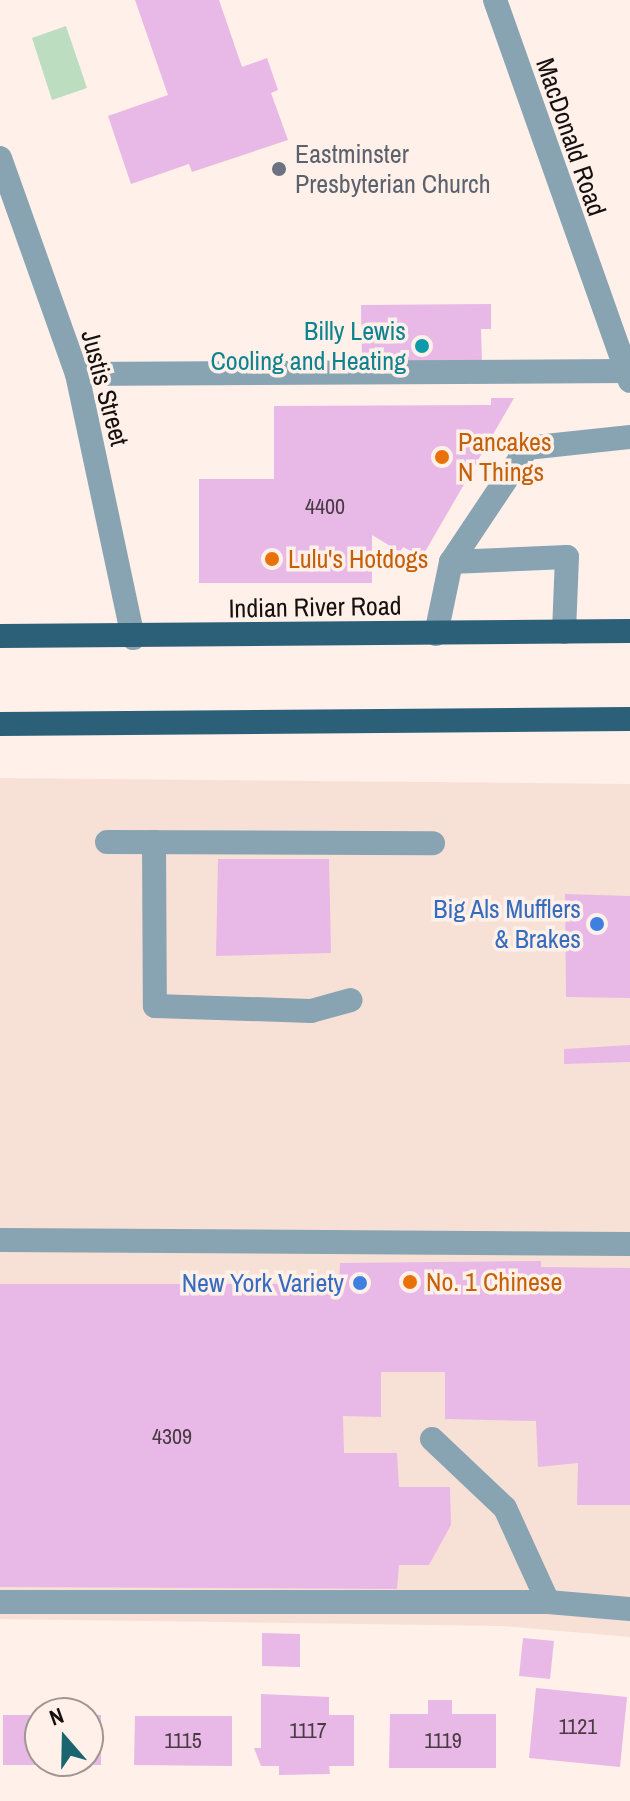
<!DOCTYPE html>
<style>
body{margin:0}
#map{position:relative;width:630px;height:1801px;overflow:hidden;background:#fff0e9;font-family:"Archivo Narrow",sans-serif}
div>[style]{position:absolute}
.built>*{inset:0;background:#f7e1d7}
.green>*{inset:0;background:#bcddc0}
.building>*{inset:0;background:#e8b9e6}
.lane>*{height:24px;margin:-12px;padding:0 12px;transform-origin:12px;border-radius:12px;background:#88a3b1}
.street>*{height:24px;margin:-12px;padding:0 12px;transform-origin:12px;border-radius:12px;background:#88a3b1}
.primary>*{height:24px;margin:-12px;padding:0 12px;transform-origin:12px;border-radius:12px;background:#2c5f78}
.dots>*{width:22px;height:22px;translate:-50% -50%;box-sizing:border-box;border:4px solid #fff0e9;border-radius:50%}
span{translate:-50% -50%;white-space:nowrap;text-align:center;line-height:1.15;-webkit-text-stroke:7px #fff0e9;paint-order:stroke}
.number-label{font-size:22px;color:#4a3a44}
.number-label span{-webkit-text-stroke-width:0}
.street-label{font-size:26px;color:#15100e}
.worship-label{font-size:26px;color:#5b616d}
.left{translate:0 -50%;text-align:left}
.culture-label{font-size:26px;color:#0d838f}
.right{translate:-100% -50%;text-align:right}
.food-label{font-size:26px;color:#c56008}
.shop-label{font-size:26px;color:#366cbe}
.north{position:absolute;left:24px;top:1697px;width:80px;height:80px;box-sizing:border-box;background:#fff0e9;border:2px solid #a19691;border-radius:50%;rotate:340deg;font-size:22px;font-weight:700;line-height:32px;text-align:center;color:#15100e}
.north::after{content:'';display:block;margin:auto;width:28px;height:36px;background:#1a6670;clip-path:polygon(50% 0,100% 100%,50% 72%,0 100%)}
</style>
<div id="map">
<div class="built">
<i style="clip-path:polygon(0 778px,630px 784px,630px 1637px,502px 1626px,0 1619px)"></i>
</div>
<div class="green">
<i style="clip-path:polygon(66px 26px,87px 88px,52px 100px,32px 38px)"></i>
</div>
<div class="building">
<i style="clip-path:polygon(135px 0,219px 0,242px 67px,267px 58px,278px 90px,271px 93px,288px 140px,192px 172px,189px 164px,131px 184px,108px 116px,168px 95px)"></i>
<i style="clip-path:polygon(491px 304px,491px 329px,481px 329px,482px 363px,362px 364px,361px 305px)"></i>
<i style="clip-path:polygon(491px 398px,514px 398px,422px 557px,403px 547px,400px 552px,372px 535px,372px 583px,199px 583px,199px 479px,274px 479px,274px 406px,491px 405px)"></i>
<i style="clip-path:polygon(218px 859px,329px 859px,331px 953px,216px 956px)"></i>
<i style="clip-path:polygon(565px 894px,630px 896px,630px 998px,566px 997px)"></i>
<i style="clip-path:polygon(630px 1045px,630px 1062px,564px 1064px,564px 1049px)"></i>
<i style="clip-path:polygon(541px 1261px,541px 1267px,630px 1268px,630px 1505px,577px 1505px,578px 1463px,538px 1467px,536px 1421px,445px 1419px,445px 1372px,381px 1372px,381px 1417px,343px 1416px,344px 1453px,397px 1453px,399px 1487px,450px 1487px,451px 1525px,429px 1565px,399px 1565px,397px 1589px,0 1587px,0 1284px,339px 1284px,340px 1263px)"></i>
<i style="clip-path:polygon(262px 1633px,300px 1634px,300px 1667px,262px 1666px)"></i>
<i style="clip-path:polygon(523px 1638px,554px 1641px,550px 1679px,519px 1676px)"></i>
<i style="clip-path:polygon(536px 1688px,627px 1697px,620px 1767px,529px 1758px)"></i>
<i style="clip-path:polygon(261px 1694px,329px 1697px,329px 1715px,354px 1715px,354px 1766px,329px 1766px,330px 1774px,279px 1775px,279px 1766px,261px 1766px,254px 1748px,261px 1748px)"></i>
<i style="clip-path:polygon(428px 1700px,452px 1700px,452px 1714px,496px 1714px,496px 1768px,389px 1768px,390px 1714px,428px 1714px)"></i>
<i style="clip-path:polygon(3px 1715px,40px 1715px,40px 1761px,88px 1761px,88px 1715px,101px 1715px,101px 1765px,3px 1765px)"></i>
<i style="clip-path:polygon(135px 1716px,232px 1716px,232px 1766px,134px 1765px)"></i>
</div>
<div class="lane">
<i style="left:77px;top:374px;width:549px;rotate:-0.31deg"></i>
<i style="left:451px;top:562px;width:116px;rotate:-2.5deg"></i>
<i style="left:567px;top:557px;width:75px;rotate:92.3deg"></i>
<i style="left:436px;top:634px;width:74px;rotate:-78.2deg"></i>
<i style="left:451px;top:562px;width:137px;rotate:-56.3deg"></i>
<i style="left:527px;top:448px;width:104px;rotate:-6.1deg"></i>
<i style="left:107px;top:842px;width:326px;rotate:0.2deg"></i>
<i style="left:154px;top:842px;width:164px;rotate:89.7deg"></i>
<i style="left:155px;top:1006px;width:156px;rotate:1.8deg"></i>
<i style="left:311px;top:1011px;width:41px;rotate:-15.4deg"></i>
<i style="left:0;top:1240px;width:630px;rotate:0.36deg"></i>
<i style="left:432px;top:1439px;width:100px;rotate:43.4deg"></i>
<i style="left:505px;top:1508px;width:103px;rotate:65.4deg"></i>
<i style="left:0;top:1602px;width:548px"></i>
<i style="left:548px;top:1602px;width:82px;rotate:4.9deg"></i>
</div>
<div class="street">
<i style="left:495px;top:0;width:404px;rotate:70.5deg"></i>
<i style="left:0;top:158px;width:229px;rotate:70.4deg"></i>
<i style="left:77px;top:374px;width:270px;rotate:78deg"></i>
</div>
<div class="primary">
<i style="left:0;top:636px;width:630px;rotate:-0.45deg"></i>
<i style="left:0;top:724px;width:630px;rotate:-0.45deg"></i>
</div>
<div class="dots">
<i style="left:279px;top:169px;background:#6b7280"></i>
<i style="left:422px;top:346px;background:#0f9aa8"></i>
<i style="left:442px;top:457px;background:#e8710a"></i>
<i style="left:272px;top:559px;background:#e8710a"></i>
<i style="left:597px;top:924px;background:#3f7fe0"></i>
<i style="left:410px;top:1282px;background:#e8710a"></i>
<i style="left:360px;top:1283px;background:#3f7fe0"></i>
</div>
<div class="number-label">
<span style="left:325px;top:507px">4400</span>
<span style="left:172px;top:1437px">4309</span>
<span style="left:578px;top:1727px">1121</span>
<span style="left:308px;top:1731px">1117</span>
<span style="left:183px;top:1741px">1115</span>
<span style="left:443px;top:1741px">1119</span>
</div>
<div class="street-label">
<span style="left:571px;top:137px;rotate:71deg">MacDonald Road</span>
<span style="left:105px;top:388px;rotate:75deg">Justis Street</span>
<span style="left:315px;top:607px;rotate:-1deg">Indian River Road</span>
</div>
<div class="worship-label">
<span class="left" style="left:295px;top:169px">Eastminster<br>Presbyterian Church</span>
</div>
<div class="culture-label">
<span class="right" style="left:406px;top:346px">Billy Lewis<br>Cooling and Heating</span>
</div>
<div class="food-label">
<span class="left" style="left:458px;top:457px">Pancakes<br>N Things</span>
<span class="left" style="left:288px;top:559px">Lulu's Hotdogs</span>
<span class="left" style="left:426px;top:1282px">No. 1 Chinese</span>
</div>
<div class="shop-label">
<span class="right" style="left:581px;top:924px">Big Als Mufflers<br>&amp; Brakes</span>
<span class="right" style="left:344px;top:1283px">New York Variety</span>
</div>
<div class="north">N</div>
</div>
